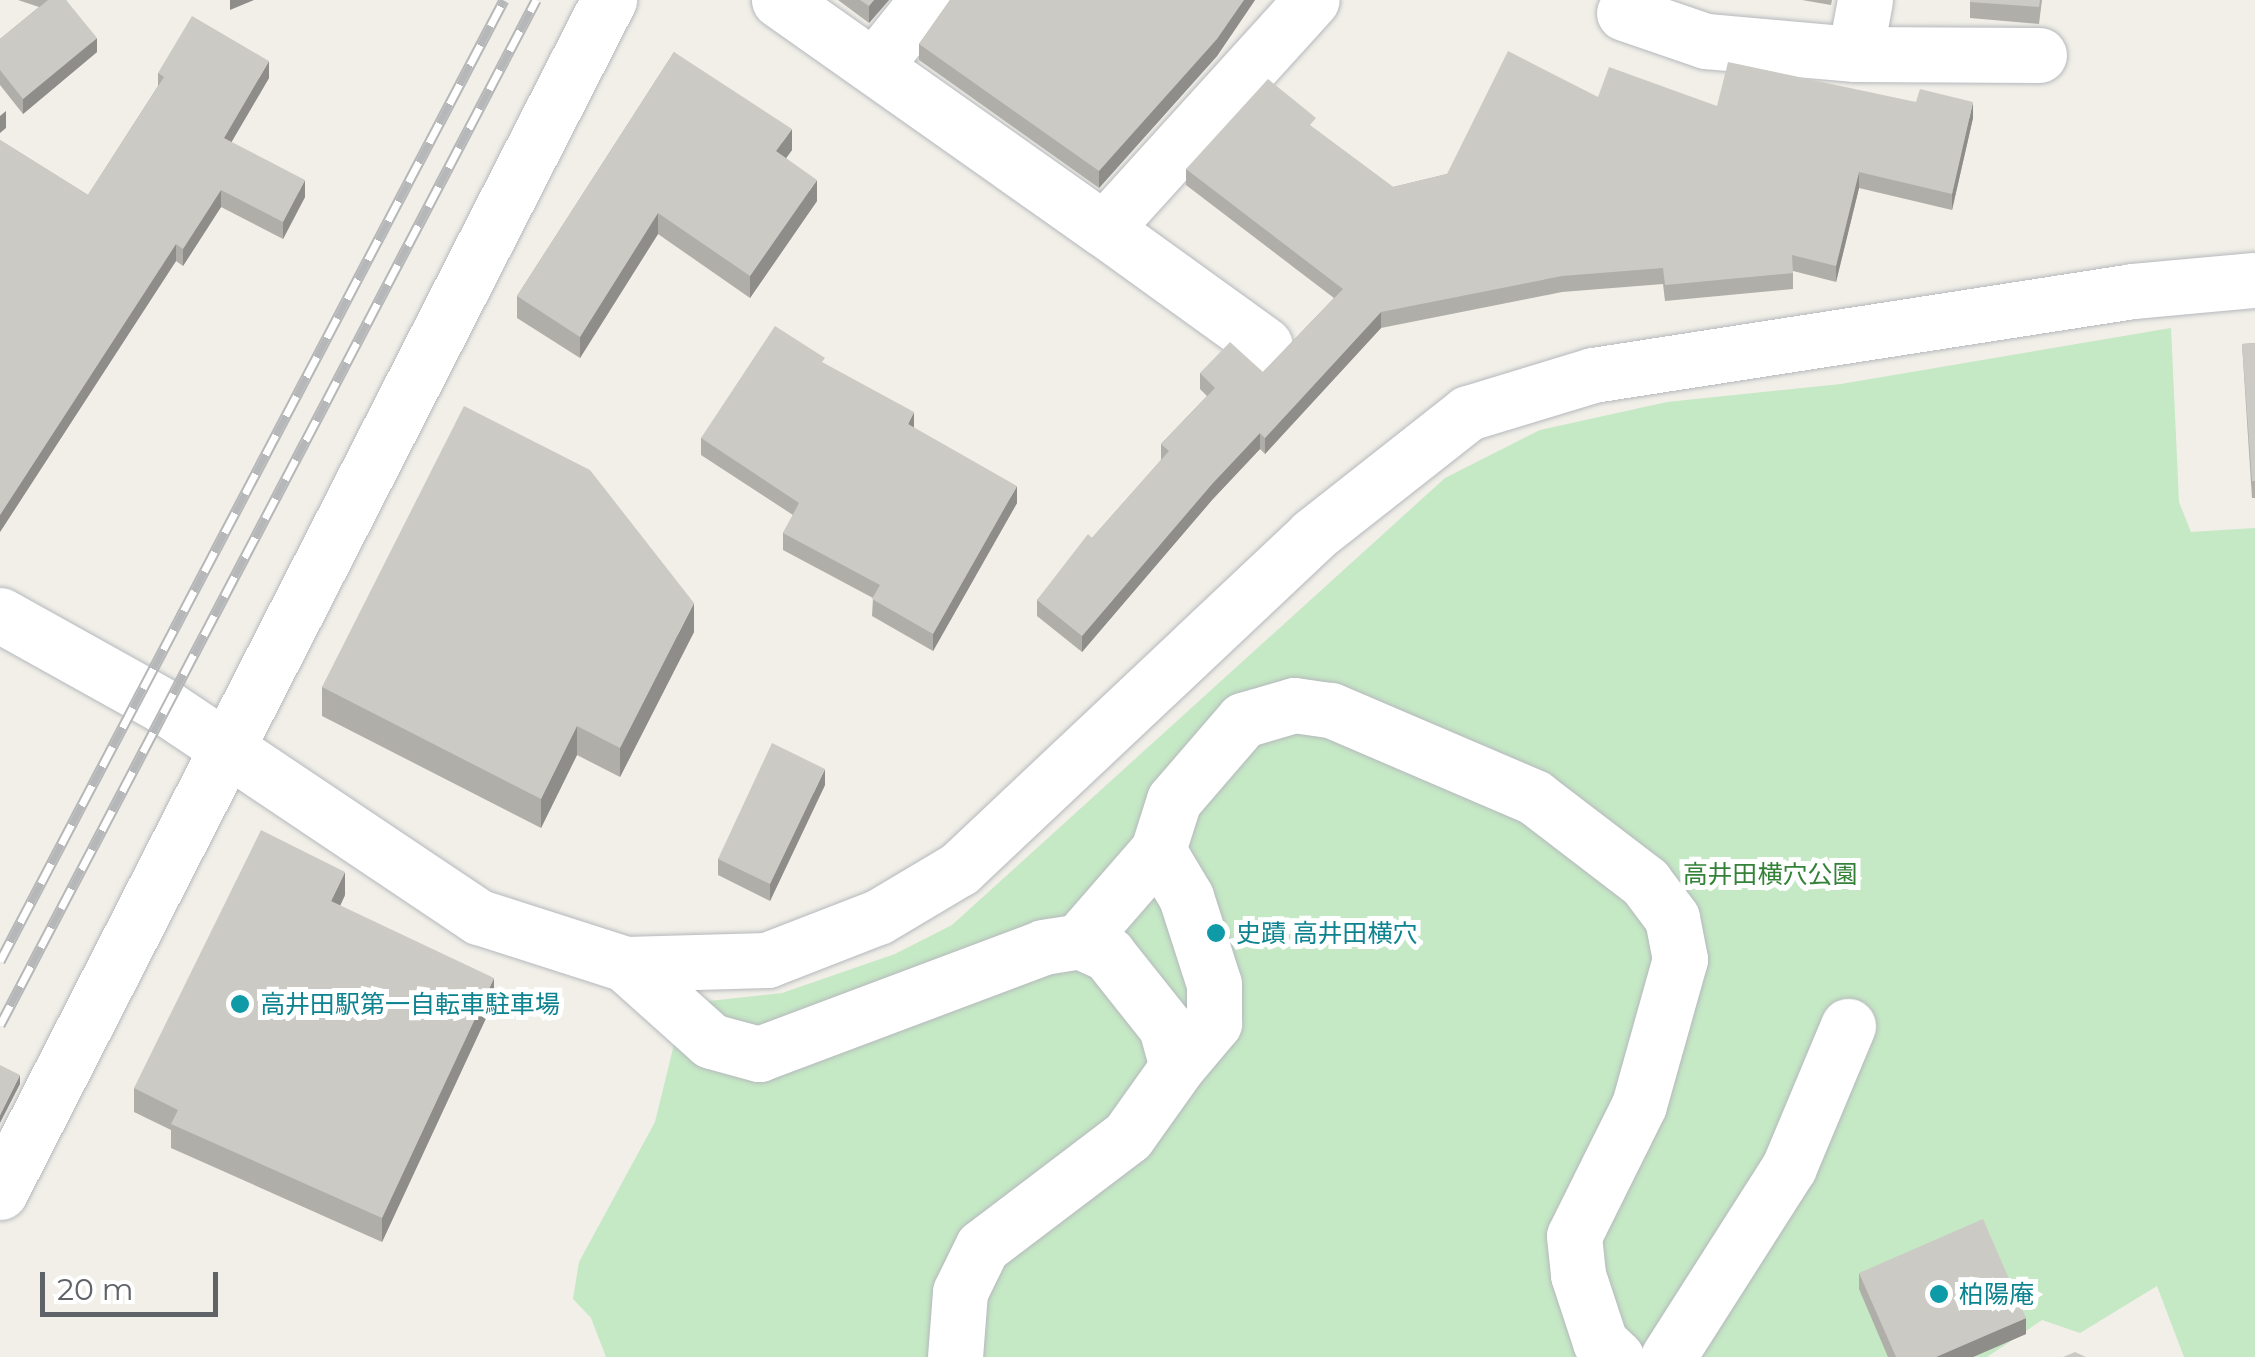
<!DOCTYPE html>
<meta charset="utf-8">
<style>
body{margin:0}
#map{position:relative;width:2255px;height:1357px;overflow:hidden;background:#f1efe8;font-family:Montserrat,"Noto Sans JP",sans-serif}
div>[style]{position:absolute}
.green>*{inset:0;background:#c5e8c5}
.roads{filter:drop-shadow(0 0 2px #b5b8bc) drop-shadow(0 0 2px #b5b8bc)}
.minor>*{height:55px;margin:-27.5px;padding:0 27.5px;transform-origin:27.5px;border-radius:27.5px;background:#fff}
.rail>*{height:11px;margin-top:-5.5px;transform-origin:0;background:repeating-linear-gradient(90deg,#fff 0 22px,#b6b7b8 0 44px);box-sizing:border-box;border-block:2px solid #b6b7b8}
.wall>*{inset:0;background:#afaea9}
.shaded-wall>*{inset:0;background:#8f8d8a}
.building>*{inset:0;background:#cccac5}
.dots>*{width:28px;height:28px;translate:-50% -50%;box-sizing:border-box;border:5px solid #fff;border-radius:50%}
span{translate:-50% -50%;white-space:nowrap;text-align:center;line-height:1.15;-webkit-text-stroke:10px #fff;paint-order:stroke}
.park-label{font-size:25px;color:#348238}
.culture-label{font-size:25px;color:#0d838f}
.left{translate:0 -50%;text-align:left}
.scale{position:absolute;left:40px;top:1272px;width:178px;height:45px;box-sizing:border-box;border:5px solid #5f6368;border-top:0;padding-left:12px;font-size:30px;line-height:35px;white-space:nowrap;color:#5f6368;-webkit-text-stroke:8px #fff;paint-order:stroke}
</style>
<div id="map">
<div class="green">
<i style="clip-path:polygon(2171px 328px,2179px 502px,2191px 532px,2255px 528px,2255px 1357px,2184px 1357px,2157px 1286px,2080px 1333px,2042px 1320px,1987px 1357px,606px 1357px,591px 1318px,573px 1299px,579px 1262px,655px 1122px,678px 1028px,709px 1001px,782px 993px,895px 954px,952px 925px,1445px 478px,1540px 430px,1667px 402px,1841px 384px)"></i>
</div>
<div class="roads">
<div class="minor">
<i style="left:779px;top:0;width:398px;rotate:35.2deg"></i>
<i style="left:1104px;top:229px;width:309px;rotate:-47.8deg"></i>
<i style="left:1624px;top:13px;width:87px;rotate:18.9deg"></i>
<i style="left:1706px;top:41px;width:150px;rotate:5deg"></i>
<i style="left:1855px;top:54px;width:184px;rotate:0.3deg"></i>
<i style="left:1855px;top:54px;width:55px;rotate:-79.5deg"></i>
<i style="left:875px;top:65px;width:83px;rotate:-51.3deg"></i>
<i style="left:1104px;top:229px;width:198px;rotate:35.8deg"></i>
<i style="left:0;top:615px;width:189px;rotate:29.1deg"></i>
<i style="left:165px;top:707px;width:378px;rotate:33.8deg"></i>
<i style="left:479px;top:917px;width:153px;rotate:17.8deg"></i>
<i style="left:625px;top:964px;width:142px;rotate:-1.6deg"></i>
<i style="left:767px;top:960px;width:119px;rotate:-21.2deg"></i>
<i style="left:878px;top:917px;width:94px;rotate:-30.7deg"></i>
<i style="left:959px;top:869px;width:487px;rotate:-43.3deg"></i>
<i style="left:1313px;top:535px;width:197px;rotate:-38.2deg"></i>
<i style="left:1468px;top:413px;width:131px;rotate:-16.9deg"></i>
<i style="left:1593px;top:375px;width:546px;rotate:-8.84deg"></i>
<i style="left:2133px;top:291px;width:122px;rotate:-5.2deg"></i>
<i style="left:1158px;top:850px;width:52px;rotate:-72.3deg"></i>
<i style="left:1174px;top:800px;width:106px;rotate:-49.2deg"></i>
<i style="left:1243px;top:720px;width:53px;rotate:-16.4deg"></i>
<i style="left:1294px;top:705px;width:37px;rotate:8deg"></i>
<i style="left:1331px;top:710px;width:221px;rotate:23.2deg"></i>
<i style="left:1534px;top:797px;width:140px;rotate:37.4deg"></i>
<i style="left:1645px;top:882px;width:45px;rotate:53.1deg"></i>
<i style="left:1672px;top:918px;width:42px;rotate:79deg"></i>
<i style="left:1680px;top:959px;width:152px;rotate:105.7deg"></i>
<i style="left:1639px;top:1105px;width:146px;rotate:116.4deg"></i>
<i style="left:1574px;top:1236px;width:39px;rotate:84deg"></i>
<i style="left:1578px;top:1275px;width:71px;rotate:71.8deg"></i>
<i style="left:1600px;top:1342px;width:22px;rotate:43deg"></i>
<i style="left:1079px;top:941px;width:121px;rotate:-49deg"></i>
<i style="left:1158px;top:850px;width:55px;rotate:59.2deg"></i>
<i style="left:1186px;top:897px;width:91px;rotate:72.2deg"></i>
<i style="left:1214px;top:984px;width:39px;rotate:90deg"></i>
<i style="left:1214px;top:1023px;width:57px;rotate:130.1deg"></i>
<i style="left:625px;top:964px;width:115px;rotate:41.8deg"></i>
<i style="left:711px;top:1041px;width:50px;rotate:15.2deg"></i>
<i style="left:759px;top:1054px;width:303px;rotate:-20.6deg"></i>
<i style="left:1043px;top:947px;width:36px;rotate:-9deg"></i>
<i style="left:1079px;top:941px;width:32px;rotate:24deg"></i>
<i style="left:1108px;top:954px;width:93px;rotate:51.5deg"></i>
<i style="left:1166px;top:1027px;width:41px;rotate:74.6deg"></i>
<i style="left:1177px;top:1067px;width:85px;rotate:125.4deg"></i>
<i style="left:1128px;top:1136px;width:183px;rotate:142.8deg"></i>
<i style="left:982px;top:1247px;width:50px;rotate:116.1deg"></i>
<i style="left:960px;top:1292px;width:65px;rotate:94.4deg"></i>
<i style="left:0;top:1192px;width:1339px;rotate:-62.94deg"></i>
<i style="left:1668px;top:1357px;width:225px;rotate:-57.5deg"></i>
<i style="left:1789px;top:1167px;width:153px;rotate:-67.3deg"></i>
</div>
</div>
<div class="rail">
<i style="left:0;top:961px;width:1085px;rotate:-62.33deg"></i>
<i style="left:0;top:1025px;width:1157px;rotate:-62.39deg"></i>
</div>
<div class="wall">
<i style="clip-path:polygon(18px 0,66px 0,97px 52px,23px 114px,0 85px,0 39px,39px 7px)"></i>
<i style="clip-path:polygon(838px 0,889px 0,869px 23px)"></i>
<i style="clip-path:polygon(950px 0,1255px 0,1217px 56px,1099px 188px,919px 60px,919px 44px)"></i>
<i style="clip-path:polygon(1802px 0,1832px 0,1831px 5px)"></i>
<i style="clip-path:polygon(1970px 0,2042px 0,2039px 24px,1970px 18px)"></i>
<i style="clip-path:polygon(674px 52px,792px 150px,786px 158px,817px 201px,750px 298px,658px 234px,580px 358px,517px 318px,517px 296px)"></i>
<i style="clip-path:polygon(158px 73px,269px 78px,231px 142px,305px 197px,283px 239px,221px 207px,183px 266px,176px 261px,0 532px,0 140px,88px 195px,158px 86px)"></i>
<i style="clip-path:polygon(1598px 97px,1717px 106px,1973px 118px,1952px 210px,1859px 188px,1836px 282px,1793px 271px,1793px 289px,1665px 301px,1663px 284px,1562px 292px,1381px 328px,1265px 454px,1260px 449px,1212px 500px,1082px 652px,1037px 616px,1037px 600px,1161px 460px,1161px 444px,1207px 396px,1200px 389px,1200px 373px,1263px 372px,1334px 298px,1186px 185px,1186px 169px,1316px 130px,1393px 187px,1447px 174px)"></i>
<i style="clip-path:polygon(2255px 343px,2255px 498px,2252px 498px,2242px 344px)"></i>
<i style="clip-path:polygon(825px 364px,1017px 503px,933px 651px,872px 616px,873px 598px,783px 550px,783px 533px,793px 515px,701px 455px,701px 438px)"></i>
<i style="clip-path:polygon(694px 632px,620px 777px,577px 755px,541px 828px,322px 716px,322px 687px)"></i>
<i style="clip-path:polygon(825px 785px,770px 901px,718px 875px,718px 859px)"></i>
<i style="clip-path:polygon(345px 895px,340px 906px,494px 1001px,382px 1242px,171px 1148px,171px 1130px,134px 1112px,134px 1088px)"></i>
<i style="clip-path:polygon(1859px 1273px,2026px 1334px,1973px 1357px,1888px 1357px,1859px 1289px)"></i>
</div>
<div class="shaded-wall">
<i style="clip-path:polygon(230px 0,254px 0,230px 10px)"></i>
<i style="clip-path:polygon(874px 0,889px 0,869px 23px,869px 6px)"></i>
<i style="clip-path:polygon(1244px 0,1255px 0,1217px 56px,1099px 188px,1099px 171px)"></i>
<i style="clip-path:polygon(97px 38px,97px 52px,23px 114px,23px 99px)"></i>
<i style="clip-path:polygon(269px 61px,269px 78px,224px 155px,224px 138px)"></i>
<i style="clip-path:polygon(1973px 102px,1973px 118px,1952px 210px,1952px 194px)"></i>
<i style="clip-path:polygon(6px 111px,6px 128px,0 133px,0 116px)"></i>
<i style="clip-path:polygon(792px 129px,792px 150px,776px 172px,776px 151px)"></i>
<i style="clip-path:polygon(1859px 172px,1859px 188px,1836px 282px,1836px 266px)"></i>
<i style="clip-path:polygon(305px 180px,305px 197px,283px 239px,283px 222px)"></i>
<i style="clip-path:polygon(817px 180px,817px 201px,750px 298px,750px 276px)"></i>
<i style="clip-path:polygon(221px 190px,221px 207px,183px 266px,183px 249px)"></i>
<i style="clip-path:polygon(658px 213px,658px 234px,580px 358px,580px 337px)"></i>
<i style="clip-path:polygon(176px 244px,176px 261px,0 532px,0 515px)"></i>
<i style="clip-path:polygon(1381px 312px,1381px 328px,1265px 454px,1265px 438px)"></i>
<i style="clip-path:polygon(914px 412px,914px 429px,908px 424px)"></i>
<i style="clip-path:polygon(1260px 433px,1260px 449px,1212px 500px,1082px 652px,1082px 636px,1212px 484px)"></i>
<i style="clip-path:polygon(1017px 486px,1017px 503px,933px 651px,933px 634px)"></i>
<i style="clip-path:polygon(694px 603px,694px 632px,620px 777px,620px 748px)"></i>
<i style="clip-path:polygon(577px 726px,577px 755px,541px 828px,541px 799px)"></i>
<i style="clip-path:polygon(825px 769px,825px 785px,770px 901px,770px 884px)"></i>
<i style="clip-path:polygon(345px 872px,345px 895px,331px 925px,331px 901px)"></i>
<i style="clip-path:polygon(494px 978px,494px 1001px,382px 1242px,382px 1218px)"></i>
<i style="clip-path:polygon(20px 1075px,20px 1084px,0 1123px,0 1115px)"></i>
<i style="clip-path:polygon(2026px 1318px,2026px 1334px,1973px 1357px,1936px 1357px)"></i>
</div>
<div class="building">
<i style="clip-path:polygon(48px 0,66px 0,97px 38px,23px 99px,0 70px,0 39px)"></i>
<i style="clip-path:polygon(860px 0,874px 0,869px 6px)"></i>
<i style="clip-path:polygon(950px 0,1244px 0,1217px 39px,1099px 171px,919px 44px)"></i>
<i style="clip-path:polygon(1970px 0,2040px 0,2039px 7px,1970px 2px)"></i>
<i style="clip-path:polygon(192px 16px,269px 61px,224px 138px,305px 180px,283px 222px,221px 190px,183px 249px,176px 244px,0 515px,0 140px,88px 195px,164px 77px,158px 73px)"></i>
<i style="clip-path:polygon(1508px 51px,1598px 97px,1609px 67px,1717px 106px,1728px 62px,1916px 102px,1920px 89px,1973px 102px,1952px 194px,1859px 172px,1836px 266px,1792px 255px,1793px 273px,1665px 285px,1663px 268px,1562px 276px,1381px 312px,1265px 438px,1260px 433px,1212px 484px,1082px 636px,1037px 600px,1088px 534px,1092px 538px,1169px 451px,1161px 444px,1215px 388px,1200px 373px,1230px 342px,1263px 372px,1343px 289px,1186px 169px,1268px 79px,1316px 118px,1310px 125px,1393px 187px,1447px 174px)"></i>
<i style="clip-path:polygon(674px 52px,792px 129px,776px 151px,817px 180px,750px 276px,658px 213px,580px 337px,517px 296px)"></i>
<i style="clip-path:polygon(775px 326px,825px 358px,822px 362px,914px 412px,908px 424px,1017px 486px,933px 634px,872px 599px,880px 585px,783px 533px,799px 503px,701px 438px)"></i>
<i style="clip-path:polygon(2255px 343px,2255px 481px,2252px 481px,2242px 344px)"></i>
<i style="clip-path:polygon(464px 406px,590px 470px,694px 603px,620px 748px,577px 726px,541px 799px,322px 687px)"></i>
<i style="clip-path:polygon(772px 743px,825px 769px,770px 884px,718px 859px)"></i>
<i style="clip-path:polygon(261px 830px,345px 872px,331px 901px,494px 978px,382px 1218px,171px 1124px,178px 1110px,134px 1088px)"></i>
<i style="clip-path:polygon(0 1065px,20px 1075px,0 1115px)"></i>
<i style="clip-path:polygon(1983px 1219px,2026px 1318px,1936px 1357px,1896px 1357px,1859px 1273px)"></i>
<i style="clip-path:polygon(2075px 1352px,2086px 1357px,2063px 1357px)"></i>
</div>
<div class="dots">
<i style="left:1216px;top:933px;background:#0f9aa8"></i>
<i style="left:240px;top:1004px;background:#0f9aa8"></i>
<i style="left:1939px;top:1294px;background:#0f9aa8"></i>
</div>
<div class="park-label">
<span style="left:1770px;top:874px">高井田横穴公園</span>
</div>
<div class="culture-label">
<span class="left" style="left:1236px;top:933px">史蹟 高井田横穴</span>
<span class="left" style="left:260px;top:1004px">高井田駅第一自転車駐車場</span>
<span class="left" style="left:1959px;top:1294px">柏陽庵</span>
</div>
<div class="scale">20 m</div>
</div>
